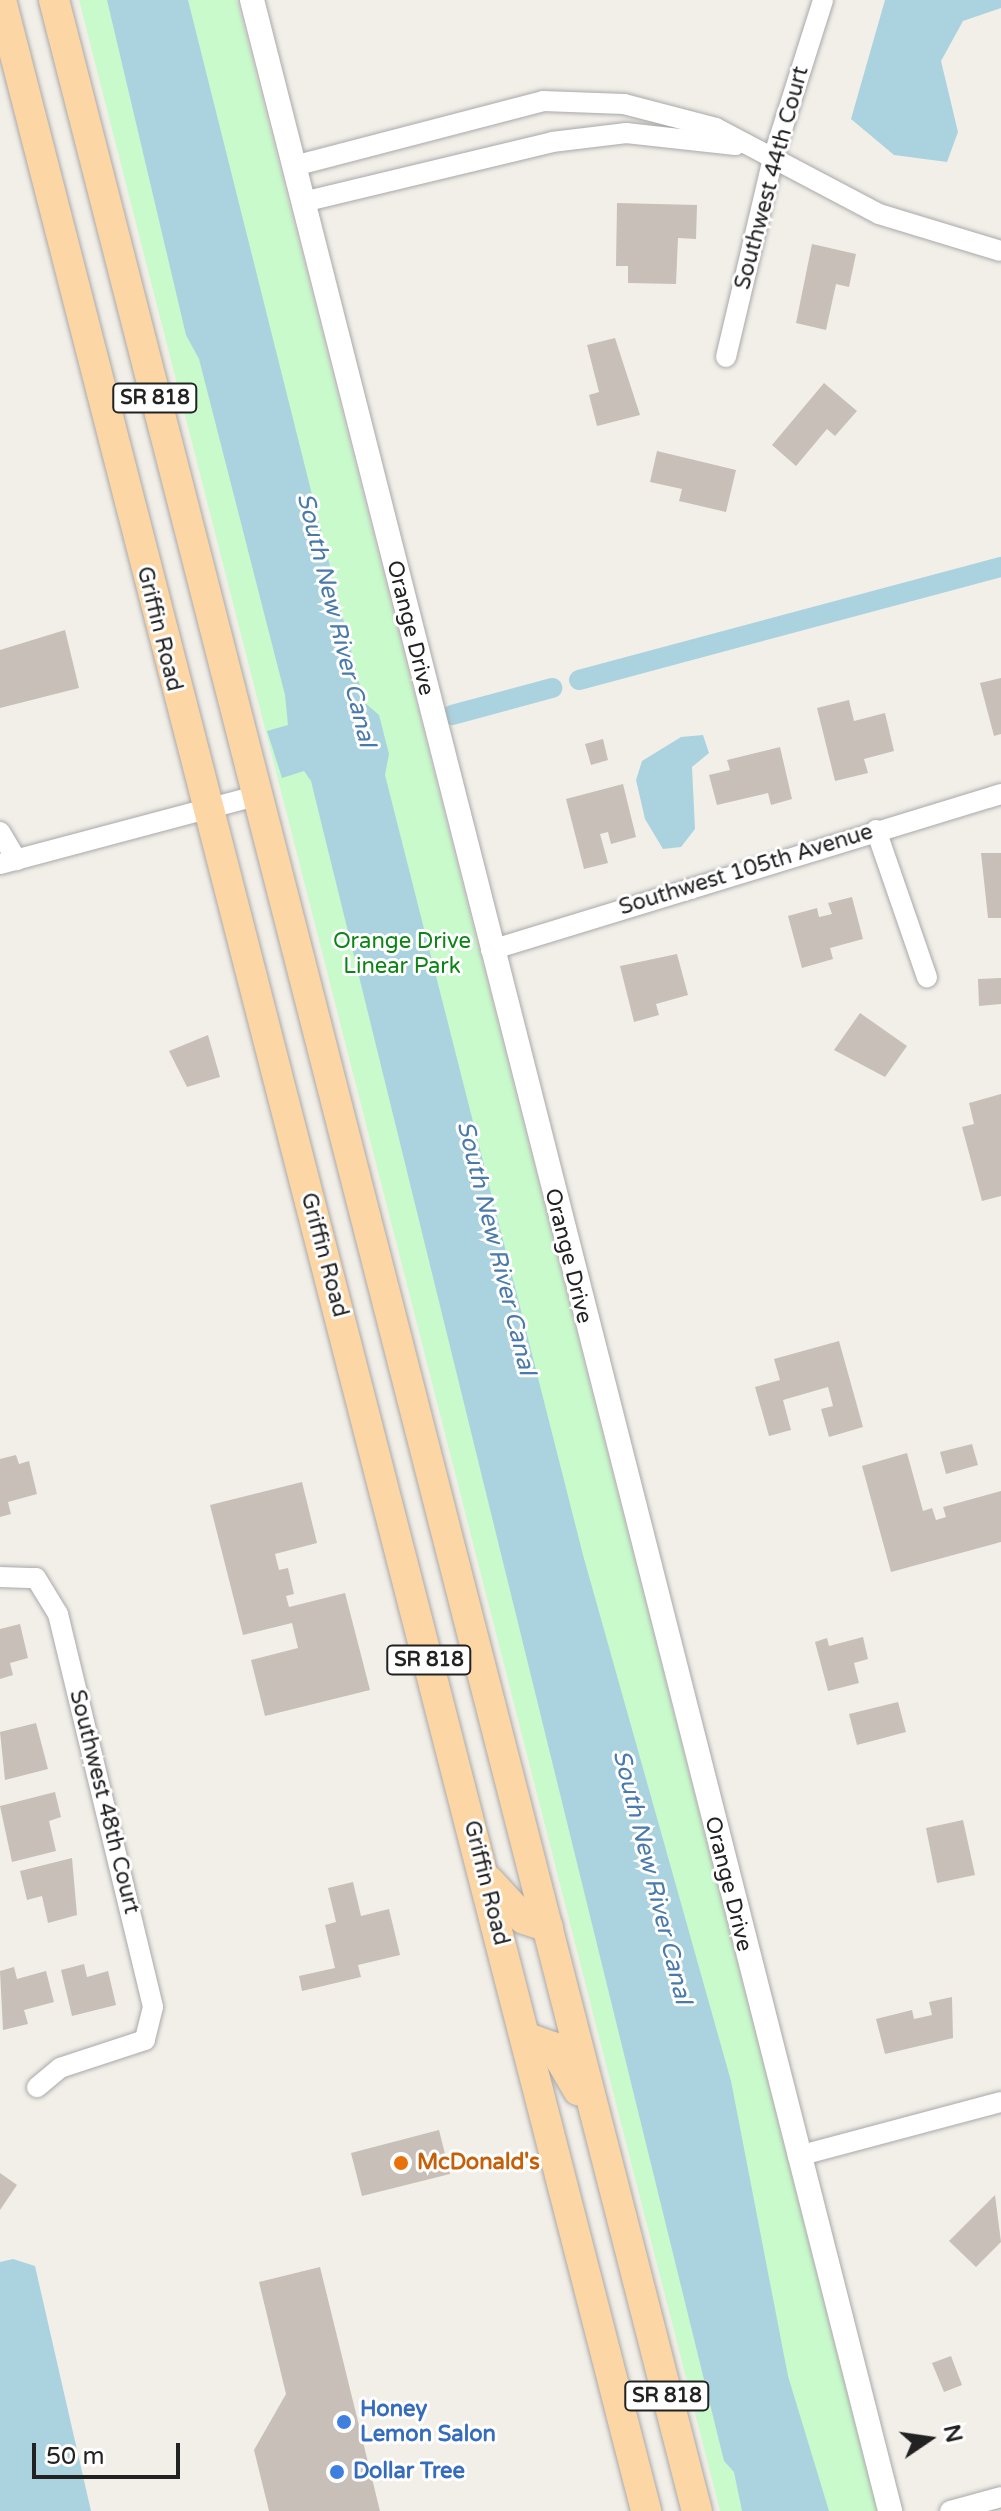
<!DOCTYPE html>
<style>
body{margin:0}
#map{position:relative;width:1001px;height:2511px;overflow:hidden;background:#f2efe9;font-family:"Varela Round",sans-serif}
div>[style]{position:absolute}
.park>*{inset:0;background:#c8facc}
.water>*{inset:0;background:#aad3df}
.canal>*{height:20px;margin:-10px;padding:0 10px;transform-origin:10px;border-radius:10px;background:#aad3df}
.building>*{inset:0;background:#c7bfb8}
.roads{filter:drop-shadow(0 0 2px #a9a9a9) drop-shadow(0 0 2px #a9a9a9)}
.minor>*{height:20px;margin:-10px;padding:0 10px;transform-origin:10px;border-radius:10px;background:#fff}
.tertiary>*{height:24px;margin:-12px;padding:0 12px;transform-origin:12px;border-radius:12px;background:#fff}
.primary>*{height:30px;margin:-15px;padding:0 15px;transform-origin:15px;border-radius:15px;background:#fcd6a4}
.dots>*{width:22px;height:22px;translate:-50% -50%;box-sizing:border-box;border:4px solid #fff;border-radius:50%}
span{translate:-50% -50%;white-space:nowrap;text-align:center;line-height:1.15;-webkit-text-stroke:6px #fff;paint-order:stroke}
.shield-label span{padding:2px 6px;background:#fff;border:2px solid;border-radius:6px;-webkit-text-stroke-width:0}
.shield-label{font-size:20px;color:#222;font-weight:700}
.street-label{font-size:22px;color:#222}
.park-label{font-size:22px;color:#0c8416}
.food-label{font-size:22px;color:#c56008;font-weight:700}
.left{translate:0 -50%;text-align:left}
.shop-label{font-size:22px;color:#366cbe;font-weight:700}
.water-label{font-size:24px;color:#4a7aab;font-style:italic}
.north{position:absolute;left:889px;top:2399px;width:80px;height:80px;-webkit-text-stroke:6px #fff;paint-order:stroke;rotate:77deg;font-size:22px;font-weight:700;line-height:32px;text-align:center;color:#222}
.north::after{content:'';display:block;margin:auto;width:28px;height:36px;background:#222;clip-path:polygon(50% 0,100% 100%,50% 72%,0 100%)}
.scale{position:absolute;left:32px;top:2443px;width:148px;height:36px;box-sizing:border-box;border:4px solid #222;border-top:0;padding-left:10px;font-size:24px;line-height:28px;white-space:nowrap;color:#222;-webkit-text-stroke:6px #fff;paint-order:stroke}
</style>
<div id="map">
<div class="park">
<i style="clip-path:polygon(79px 0,237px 0,877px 2511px,720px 2511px)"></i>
</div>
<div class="water">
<i style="clip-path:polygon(107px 0,188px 0,364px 702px,379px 715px,389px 754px,385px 775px,583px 1555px,731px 2081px,788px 2376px,829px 2511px,742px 2511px,734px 2472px,724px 2461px,311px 781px,304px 771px,282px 778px,267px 731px,288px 725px,285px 695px,199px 359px,186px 335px)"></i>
<i style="clip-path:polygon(885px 0,1001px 0,1001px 8px,963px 21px,941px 61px,958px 132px,947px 162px,894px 155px,851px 119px)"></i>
<i style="clip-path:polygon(703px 735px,709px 753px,692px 767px,695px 829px,681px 847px,663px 849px,645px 819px,636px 780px,642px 761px,681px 737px)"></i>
<i style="clip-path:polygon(13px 2259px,35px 2266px,91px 2511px,0 2511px,0 2262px)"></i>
</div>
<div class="canal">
<i style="left:579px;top:680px;width:437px;rotate:-15deg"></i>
<i style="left:452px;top:715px;width:104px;rotate:-15.1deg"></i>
</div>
<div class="building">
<i style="clip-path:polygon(617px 203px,697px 205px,696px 239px,678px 238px,676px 284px,628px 283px,628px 266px,616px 266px)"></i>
<i style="clip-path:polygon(812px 244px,856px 254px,849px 287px,836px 284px,826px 330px,796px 323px)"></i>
<i style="clip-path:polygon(615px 338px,640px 415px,597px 426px,589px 395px,599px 392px,587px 345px)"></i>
<i style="clip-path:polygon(824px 383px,857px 411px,835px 436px,827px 429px,796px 466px,772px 445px)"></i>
<i style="clip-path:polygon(657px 451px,736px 470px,726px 512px,679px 501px,682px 489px,650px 482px)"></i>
<i style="clip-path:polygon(65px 630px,79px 688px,0 708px,0 650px)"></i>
<i style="clip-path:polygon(1001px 678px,1001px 734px,994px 736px,980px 683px)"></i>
<i style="clip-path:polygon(849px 700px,854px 721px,885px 713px,894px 751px,864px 759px,868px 773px,835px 781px,817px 708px)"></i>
<i style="clip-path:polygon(603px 739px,608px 760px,591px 765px,585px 744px)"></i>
<i style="clip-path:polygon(780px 747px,792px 799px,771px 805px,768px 793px,717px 805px,709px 775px,730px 770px,727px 760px)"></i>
<i style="clip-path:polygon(623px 784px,636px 837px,611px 844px,608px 832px,600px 834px,608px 863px,584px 869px,566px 799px)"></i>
<i style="clip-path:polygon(981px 853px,1001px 853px,1001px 918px,988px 918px)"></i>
<i style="clip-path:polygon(852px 897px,863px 939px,830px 948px,833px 959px,802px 968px,788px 916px,817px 908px,819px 917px,832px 914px,828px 903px)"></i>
<i style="clip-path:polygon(677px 954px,688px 995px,656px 1004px,659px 1015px,634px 1022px,620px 966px)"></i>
<i style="clip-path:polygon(1001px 978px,1001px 1004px,979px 1006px,978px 979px)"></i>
<i style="clip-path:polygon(860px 1013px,907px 1046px,885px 1077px,834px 1050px)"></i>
<i style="clip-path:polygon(208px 1035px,220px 1077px,187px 1087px,169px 1051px)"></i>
<i style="clip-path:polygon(1001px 1094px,1001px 1196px,982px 1201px,962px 1127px,974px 1124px,969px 1103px)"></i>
<i style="clip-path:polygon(839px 1341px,863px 1427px,829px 1437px,821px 1409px,833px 1406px,828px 1387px,783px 1400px,791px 1430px,769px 1436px,755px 1387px,780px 1380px,774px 1359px)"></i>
<i style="clip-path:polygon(972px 1444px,978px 1465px,946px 1474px,940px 1452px)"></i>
<i style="clip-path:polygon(907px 1453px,923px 1511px,932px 1508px,936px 1520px,946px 1517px,943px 1507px,1001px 1491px,1001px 1542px,891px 1572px,862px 1466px)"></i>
<i style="clip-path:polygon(16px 1455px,19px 1464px,29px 1461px,37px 1494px,8px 1502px,11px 1514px,0 1517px,0 1459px)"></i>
<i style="clip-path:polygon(302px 1482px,317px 1543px,275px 1554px,279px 1570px,288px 1568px,294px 1594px,286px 1596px,289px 1607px,345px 1593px,370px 1690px,265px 1716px,251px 1660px,298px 1648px,292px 1623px,243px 1635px,210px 1505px)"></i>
<i style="clip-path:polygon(20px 1624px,28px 1658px,10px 1663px,13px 1675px,0 1679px,0 1629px)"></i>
<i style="clip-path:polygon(863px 1637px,868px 1659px,854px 1663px,859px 1683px,828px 1691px,815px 1642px,827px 1638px,829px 1646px)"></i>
<i style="clip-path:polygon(898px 1702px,906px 1732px,857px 1745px,849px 1714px)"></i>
<i style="clip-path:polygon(36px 1723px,48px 1769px,5px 1780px,0 1732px)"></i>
<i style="clip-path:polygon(55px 1792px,61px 1817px,49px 1821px,56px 1851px,12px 1862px,0 1806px)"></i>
<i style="clip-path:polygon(963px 1820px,975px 1875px,937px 1883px,926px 1828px)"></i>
<i style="clip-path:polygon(72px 1858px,77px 1915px,48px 1923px,42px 1896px,27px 1900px,20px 1871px)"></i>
<i style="clip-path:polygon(353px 1882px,361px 1916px,389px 1909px,400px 1955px,358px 1965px,361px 1977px,302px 1991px,299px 1976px,335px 1968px,325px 1925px,336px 1922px,328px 1888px)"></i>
<i style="clip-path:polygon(84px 1964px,87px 1977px,108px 1971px,116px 2005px,72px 2016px,61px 1970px)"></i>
<i style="clip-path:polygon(14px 1967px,17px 1979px,46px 1971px,54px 2002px,24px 2010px,28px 2024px,3px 2030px,0 1971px)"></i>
<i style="clip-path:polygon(952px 1997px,953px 2038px,885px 2054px,876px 2019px,912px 2010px,914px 2019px,932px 2015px,929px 2002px)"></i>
<i style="clip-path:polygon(439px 2130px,450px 2174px,362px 2196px,351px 2153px)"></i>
<i style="clip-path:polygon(0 2173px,17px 2185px,0 2210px)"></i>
<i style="clip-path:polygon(995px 2195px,1001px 2242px,976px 2267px,949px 2241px)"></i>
<i style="clip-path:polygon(320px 2267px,380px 2511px,269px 2511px,254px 2450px,286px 2394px,259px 2282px)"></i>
<i style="clip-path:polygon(951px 2356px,962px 2385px,944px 2392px,932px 2363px)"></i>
</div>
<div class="roads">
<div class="minor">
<i style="left:294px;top:166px;width:257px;rotate:-14.6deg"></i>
<i style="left:543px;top:101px;width:81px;rotate:2.1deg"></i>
<i style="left:624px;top:104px;width:95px;rotate:14.6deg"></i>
<i style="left:716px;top:128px;width:184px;rotate:27.8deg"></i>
<i style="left:879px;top:214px;width:127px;rotate:16.9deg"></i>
<i style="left:303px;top:202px;width:256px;rotate:-13.5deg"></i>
<i style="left:552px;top:142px;width:75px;rotate:-6.9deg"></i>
<i style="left:626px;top:133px;width:110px;rotate:6.3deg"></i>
<i style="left:726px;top:357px;width:204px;rotate:-76.7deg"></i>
<i style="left:773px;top:158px;width:166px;rotate:-72.4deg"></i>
<i style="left:876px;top:830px;width:156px;rotate:70.9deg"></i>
<i style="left:0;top:832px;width:33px;rotate:59deg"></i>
<i style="left:0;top:864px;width:265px;rotate:-14.9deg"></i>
<i style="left:491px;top:950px;width:533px;rotate:-17.01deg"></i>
<i style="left:0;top:1577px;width:36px;rotate:2deg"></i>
<i style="left:36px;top:1578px;width:42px;rotate:58.6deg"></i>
<i style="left:58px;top:1614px;width:404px;rotate:76.4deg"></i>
<i style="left:153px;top:2007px;width:34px;rotate:104deg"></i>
<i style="left:145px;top:2040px;width:89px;rotate:161.8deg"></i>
<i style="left:60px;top:2068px;width:30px;rotate:140deg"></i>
<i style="left:798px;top:2156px;width:210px;rotate:-14.9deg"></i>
<i style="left:950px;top:2511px;width:53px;rotate:-15.4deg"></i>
</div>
<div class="tertiary">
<i style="left:252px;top:0;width:2591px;rotate:75.74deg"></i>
</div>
<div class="primary">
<i style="left:1px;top:0;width:2593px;rotate:75.59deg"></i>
<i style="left:54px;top:0;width:2592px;rotate:75.64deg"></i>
<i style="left:488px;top:1880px;width:53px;rotate:47.3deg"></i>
<i style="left:524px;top:1919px;width:25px;rotate:18deg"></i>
<i style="left:525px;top:2037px;width:30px;rotate:20deg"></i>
<i style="left:553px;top:2047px;width:50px;rotate:59.8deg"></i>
</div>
</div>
<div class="dots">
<i style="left:401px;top:2163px;background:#e8710a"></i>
<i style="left:344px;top:2422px;background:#3f7fe0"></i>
<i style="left:337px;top:2472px;background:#3f7fe0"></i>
</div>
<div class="shield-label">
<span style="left:155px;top:398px">SR 818</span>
<span style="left:429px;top:1660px">SR 818</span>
<span style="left:667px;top:2396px">SR 818</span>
</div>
<div class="street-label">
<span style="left:772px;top:178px;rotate:-75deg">Southwest 44th Court</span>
<span style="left:410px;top:628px;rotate:76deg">Orange Drive</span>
<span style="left:159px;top:629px;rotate:76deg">Griffin Road</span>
<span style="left:746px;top:870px;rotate:-17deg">Southwest 105th Avenue</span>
<span style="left:324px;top:1255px;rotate:75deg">Griffin Road</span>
<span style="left:568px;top:1256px;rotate:76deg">Orange Drive</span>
<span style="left:104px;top:1802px;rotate:76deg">Southwest 48th Court</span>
<span style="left:486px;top:1883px;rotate:76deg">Griffin Road</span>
<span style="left:728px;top:1884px;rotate:76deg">Orange Drive</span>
</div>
<div class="park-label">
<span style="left:402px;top:954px">Orange Drive<br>Linear Park</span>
</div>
<div class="food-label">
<span class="left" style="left:417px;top:2163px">McDonald's</span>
</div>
<div class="shop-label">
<span class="left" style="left:360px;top:2422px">Honey<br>Lemon Salon</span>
<span class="left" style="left:353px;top:2472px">Dollar Tree</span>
</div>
<div class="water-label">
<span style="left:336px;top:620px;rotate:76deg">South New River Canal</span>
<span style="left:496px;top:1248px;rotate:76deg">South New River Canal</span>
<span style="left:652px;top:1877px;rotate:76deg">South New River Canal</span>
</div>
<div class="north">N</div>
<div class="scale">50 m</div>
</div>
